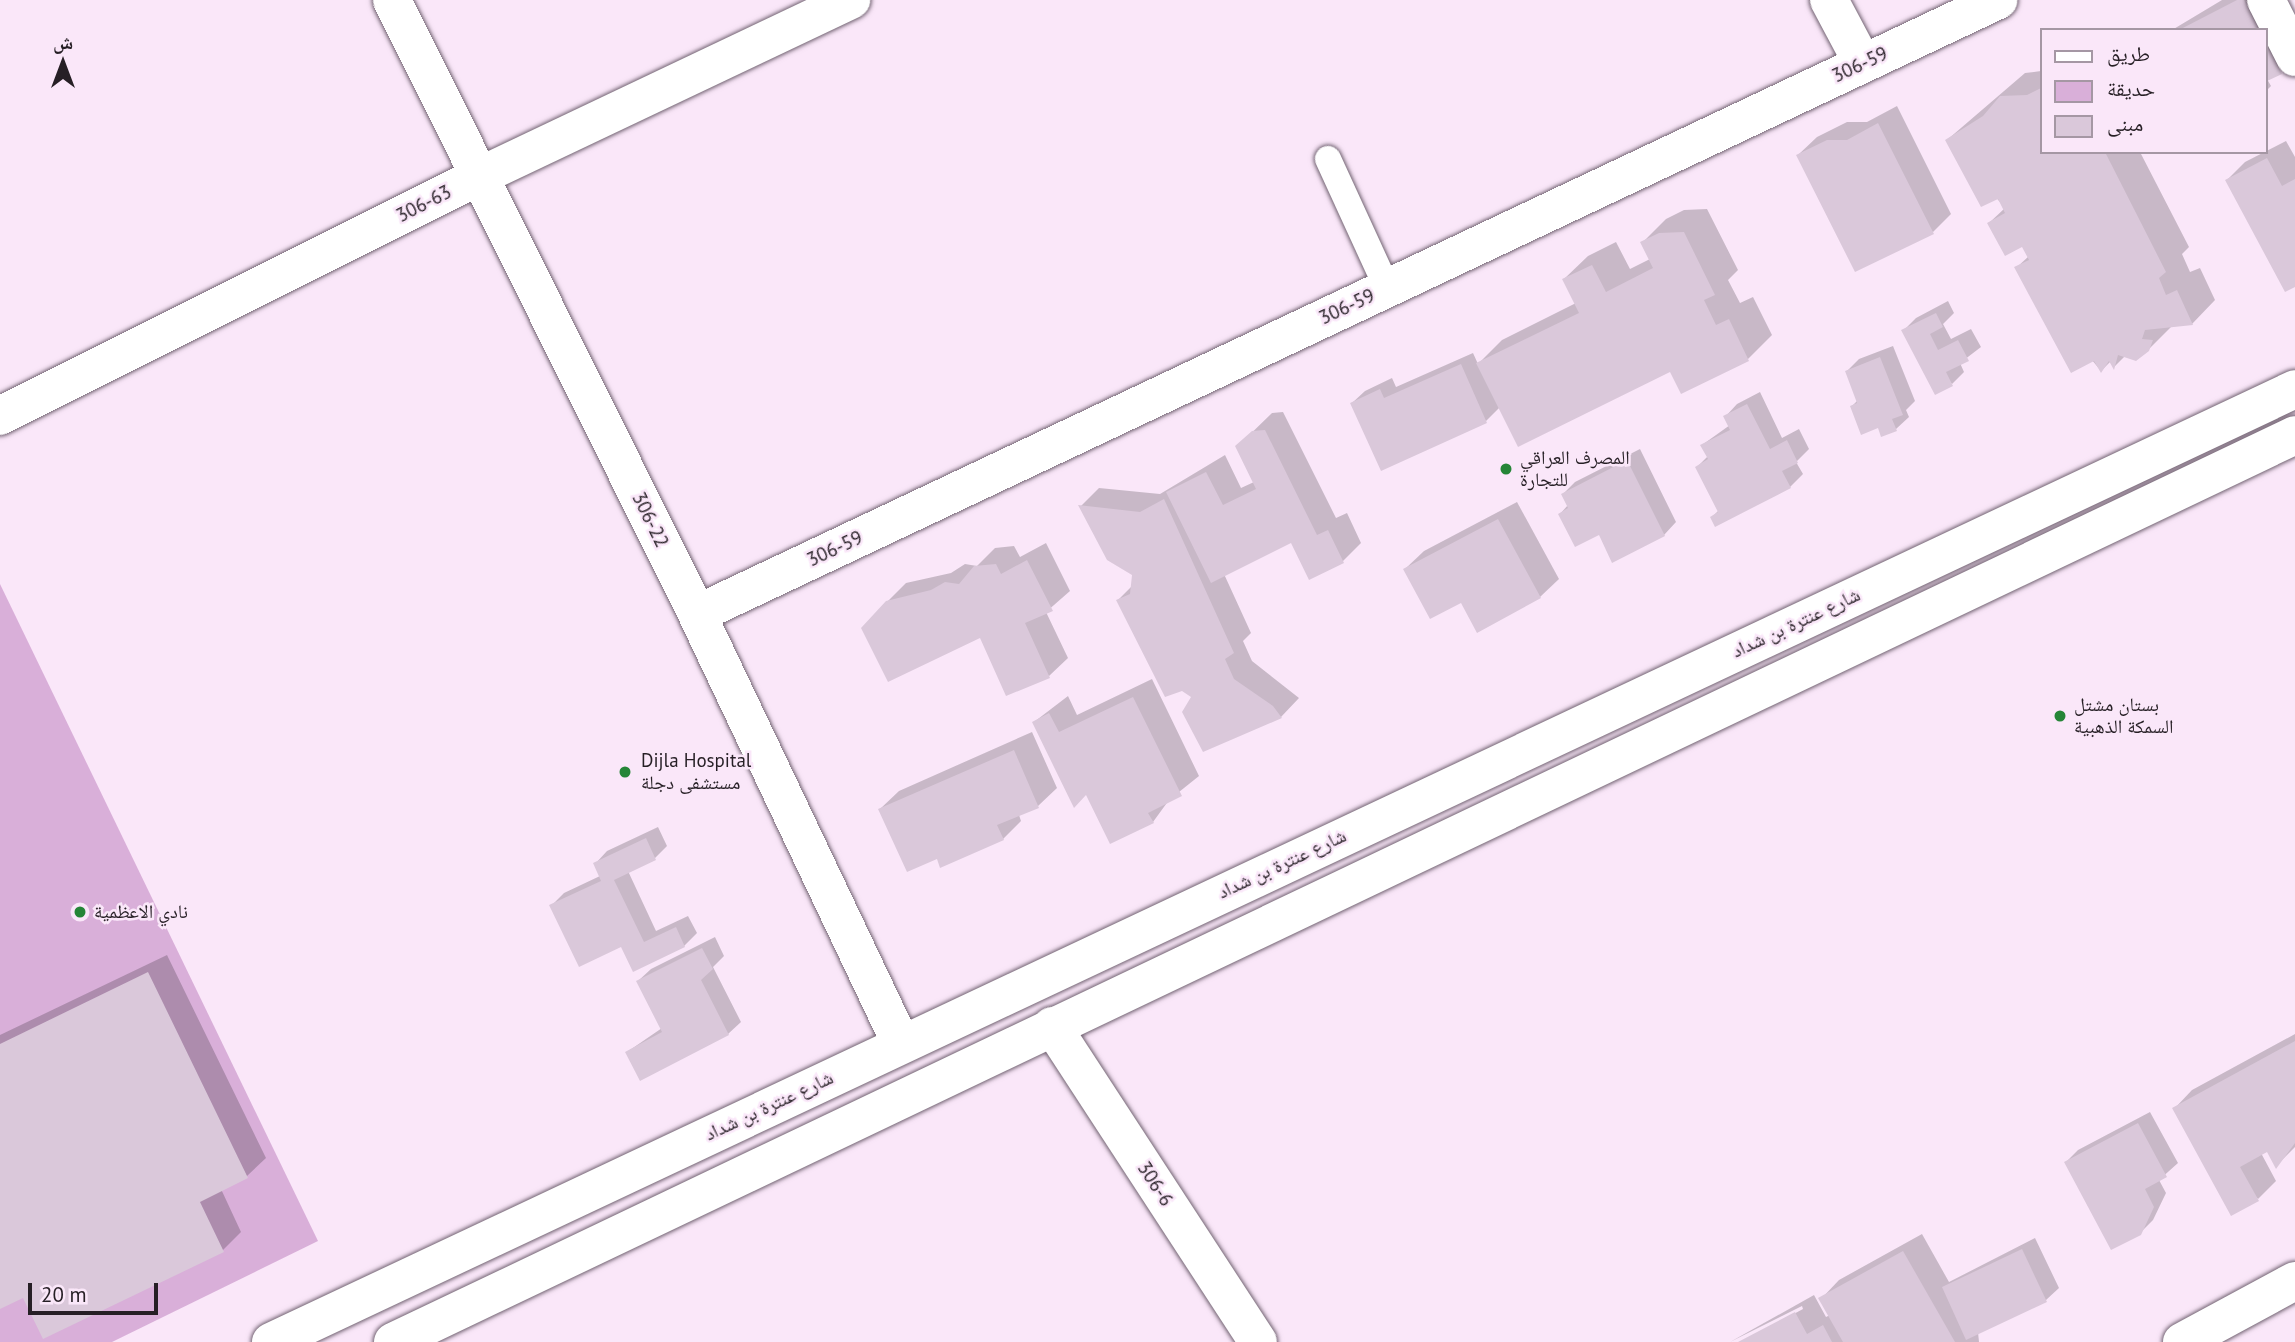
<!DOCTYPE html>
<meta charset="utf-8">
<style>
body{margin:0}
#map{position:relative;width:2295px;height:1342px;overflow:hidden;background:#fae7f9;font-family:"PT Sans","Noto Naskh Arabic",sans-serif}
div>[style]{position:absolute}
.green>*{inset:0;background:#d9afd9}
.shadow>*{inset:0;background:#0003}
.building>*{inset:0;background:#dac8da}
.roads{filter:drop-shadow(0 0 2px #726372) drop-shadow(0 0 2px #726372)}
.lane>*{height:26px;margin:-13px;padding:0 13px;transform-origin:13px;border-radius:13px;background:#fff}
.street>*{height:38px;margin:-19px;padding:0 19px;transform-origin:19px;border-radius:19px;background:#fff}
.primary>*{height:38px;margin:-19px;padding:0 19px;transform-origin:19px;border-radius:19px;background:#fff}
.dots>*{width:19px;height:19px;translate:-50% -50%;box-sizing:border-box;border:4px solid #fae7f9;border-radius:50%}
span{translate:-50% -50%;white-space:nowrap;text-align:center;line-height:1.15;-webkit-text-stroke:5px #fae7f9;paint-order:stroke}
.street-label{font-size:19px;color:#261f25}
.poi-label{font-size:19px;color:#261f25}
.left{translate:0 -50%;text-align:left}
.legend{position:absolute;left:2040px;top:28px;width:228px;height:126px;box-sizing:border-box;background:#fae7f9;border:2px solid #a597a4;margin:0;padding:9px 12px;list-style:none;font-size:21px;color:#261f25}
.legend li{display:flex;align-items:center;gap:14px;height:35px}
.legend b{width:35px;border:2px solid #a597a4}
.north{position:absolute;left:28px;top:28px;width:70px;height:70px;-webkit-text-stroke:5px #fae7f9;paint-order:stroke;rotate:0deg;font-size:19px;font-weight:700;line-height:28px;text-align:center;color:#261f25}
.north::after{content:'';display:block;margin:auto;width:24px;height:32px;background:#261f25;clip-path:polygon(50% 0,100% 100%,50% 72%,0 100%)}
.scale{position:absolute;left:28px;top:1283px;width:130px;height:32px;box-sizing:border-box;border:4px solid #261f25;border-top:0;padding-left:9px;font-size:21px;line-height:24px;white-space:nowrap;color:#261f25;-webkit-text-stroke:5px #fae7f9;paint-order:stroke}
</style>
<div id="map">
<div class="green">
<i style="clip-path:polygon(0 584px,318px 1241px,112px 1342px,0 1342px)"></i>
</div>
<div class="shadow">
<i style="clip-path:polygon(2222px 0,2271px 0,2295px 58px,2267px 79px,2271px 86px,2265px 92px,2265px 30px,2172px 30px)"></i>
<i style="clip-path:polygon(2041px 71px,2041px 152px,2140px 152px,2189px 247px,2182px 254px,2190px 272px,2200px 268px,2215px 300px,2192px 324px,2172px 326px,2148px 350px,2126px 355px,2114px 367px,2111px 361px,2101px 371px,2016px 268px,2029px 256px,2023px 244px,1989px 223px,2005px 208px,1947px 140px,2025px 73px)"></i>
<i style="clip-path:polygon(1897px 106px,1951px 214px,1933px 232px,1798px 155px,1817px 137px,1847px 122px,1867px 122px)"></i>
<i style="clip-path:polygon(2286px 141px,2295px 157px,2295px 285px,2227px 180px,2245px 162px)"></i>
<i style="clip-path:polygon(1707px 209px,1738px 270px,1728px 280px,1740px 303px,1753px 297px,1772px 335px,1748px 359px,1682px 392px,1671px 370px,1500px 407px,1486px 421px,1352px 403px,1365px 391px,1392px 378px,1396px 387px,1473px 353px,1478px 364px,1502px 340px,1576px 303px,1564px 279px,1588px 256px,1616px 242px,1630px 269px,1650px 259px,1642px 243px,1666px 219px,1684px 210px)"></i>
<i style="clip-path:polygon(1948px 301px,1954px 313px,1943px 324px,1951px 339px,1971px 329px,1981px 347px,1960px 363px,1964px 372px,1952px 384px,1903px 331px,1916px 318px)"></i>
<i style="clip-path:polygon(1893px 346px,1915px 401px,1906px 410px,1909px 417px,1896px 429px,1879px 426px,1852px 406px,1858px 400px,1847px 371px,1859px 359px)"></i>
<i style="clip-path:polygon(1760px 392px,1782px 438px,1799px 429px,1809px 449px,1796px 462px,1803px 474px,1790px 487px,1716px 524px,1712px 517px,1719px 510px,1697px 467px,1708px 456px,1702px 445px,1730px 425px,1725px 417px,1737px 404px)"></i>
<i style="clip-path:polygon(1283px 412px,1336px 518px,1347px 513px,1361px 543px,1343px 561px,1309px 577px,1291px 541px,1224px 574px,1251px 633px,1243px 641px,1252px 661px,1299px 698px,1281px 717px,1204px 749px,1194px 697px,1118px 600px,1133px 585px,1134px 574px,1081px 506px,1099px 488px,1160px 494px,1225px 455px,1241px 488px,1254px 482px,1237px 447px,1272px 413px)"></i>
<i style="clip-path:polygon(1640px 449px,1676px 522px,1664px 535px,1600px 533px,1560px 514px,1568px 505px,1563px 494px,1575px 482px)"></i>
<i style="clip-path:polygon(1517px 502px,1559px 579px,1540px 597px,1405px 569px,1424px 551px)"></i>
<i style="clip-path:polygon(1046px 543px,1070px 591px,1046px 612px,1068px 658px,1049px 676px,981px 636px,887px 602px,906px 583px,951px 573px,965px 564px,977px 566px,995px 548px,1014px 546px,1020px 557px)"></i>
<i style="clip-path:polygon(1152px 679px,1199px 776px,1169px 800px,1153px 822px,1087px 792px,1034px 722px,1068px 696px,1077px 715px)"></i>
<i style="clip-path:polygon(1032px 732px,1057px 788px,1038px 806px,1019px 815px,1021px 821px,1003px 839px,937px 857px,880px 809px,899px 791px)"></i>
<i style="clip-path:polygon(658px 827px,667px 846px,655px 858px,628px 871px,656px 931px,688px 916px,697px 933px,684px 946px,622px 945px,552px 905px,564px 893px,600px 876px,595px 864px,607px 851px)"></i>
<i style="clip-path:polygon(715px 937px,724px 956px,713px 967px,741px 1022px,728px 1034px,627px 1052px,662px 1028px,638px 981px,651px 969px)"></i>
<i style="clip-path:polygon(167px 955px,266px 1158px,247px 1176px,221px 1189px,241px 1232px,223px 1250px,24px 1295px,0 1307px,0 1035px)"></i>
<i style="clip-path:polygon(2295px 1034px,2295px 1147px,2276px 1166px,2268px 1150px,2261px 1153px,2276px 1181px,2258px 1199px,2174px 1109px,2192px 1090px)"></i>
<i style="clip-path:polygon(2150px 1112px,2178px 1163px,2159px 1180px,2166px 1193px,2153px 1220px,2140px 1233px,2066px 1162px,2078px 1150px)"></i>
<i style="clip-path:polygon(1922px 1234px,1949px 1282px,2035px 1238px,2059px 1288px,2046px 1300px,1978px 1332px,1979px 1342px,1742px 1342px,1803px 1309px,1802px 1306px,1730px 1342px,1814px 1295px,1826px 1317px,1830px 1315px,1821px 1299px,1839px 1280px)"></i>
</div>
<div class="building">
<i style="clip-path:polygon(2237px 0,2244px 0,2259px 30px,2179px 30px)"></i>
<i style="clip-path:polygon(2265px 42px,2282px 74px,2265px 82px)"></i>
<i style="clip-path:polygon(2041px 88px,2041px 152px,2105px 152px,2166px 272px,2159px 278px,2166px 295px,2177px 290px,2193px 325px,2145px 330px,2142px 339px,2153px 340px,2149px 351px,2136px 361px,2118px 355px,2114px 370px,2109px 361px,2101px 373px,2094px 361px,2071px 373px,2014px 267px,2029px 260px,2022px 247px,2005px 256px,1987px 223px,2005px 213px,1998px 199px,1981px 207px,1945px 140px,1983px 116px,2000px 96px,2027px 95px)"></i>
<i style="clip-path:polygon(1878px 123px,1934px 234px,1855px 272px,1796px 155px,1827px 140px,1847px 140px)"></i>
<i style="clip-path:polygon(2267px 158px,2282px 186px,2295px 179px,2295px 287px,2285px 292px,2225px 180px)"></i>
<i style="clip-path:polygon(1684px 232px,1715px 295px,1704px 300px,1716px 325px,1729px 319px,1749px 361px,1681px 394px,1670px 372px,1518px 447px,1476px 363px,1579px 313px,1562px 279px,1592px 265px,1606px 292px,1653px 268px,1640px 242px,1659px 233px)"></i>
<i style="clip-path:polygon(1936px 313px,1943px 327px,1930px 334px,1938px 350px,1958px 340px,1969px 361px,1946px 372px,1953px 386px,1935px 395px,1901px 330px)"></i>
<i style="clip-path:polygon(1880px 357px,1903px 415px,1892px 419px,1897px 431px,1881px 437px,1878px 428px,1861px 435px,1850px 406px,1857px 403px,1845px 371px)"></i>
<i style="clip-path:polygon(1461px 364px,1487px 423px,1381px 471px,1350px 403px,1380px 389px,1384px 398px)"></i>
<i style="clip-path:polygon(1747px 404px,1770px 449px,1787px 440px,1798px 463px,1782px 471px,1791px 488px,1715px 527px,1710px 517px,1718px 512px,1695px 467px,1708px 459px,1700px 445px,1730px 430px,1723px 416px)"></i>
<i style="clip-path:polygon(1265px 430px,1317px 535px,1328px 530px,1344px 563px,1309px 580px,1291px 543px,1211px 583px,1166px 492px,1206px 472px,1223px 505px,1256px 489px,1235px 446px,1252px 431px)"></i>
<i style="clip-path:polygon(1627px 460px,1665px 536px,1612px 563px,1599px 535px,1575px 547px,1558px 514px,1568px 508px,1561px 494px)"></i>
<i style="clip-path:polygon(1164px 499px,1234px 653px,1225px 659px,1234px 679px,1273px 706px,1282px 718px,1203px 752px,1182px 712px,1191px 697px,1182px 691px,1165px 697px,1116px 600px,1130px 594px,1132px 575px,1107px 560px,1078px 505px,1140px 512px)"></i>
<i style="clip-path:polygon(1498px 519px,1541px 598px,1477px 633px,1461px 603px,1430px 619px,1403px 569px)"></i>
<i style="clip-path:polygon(1027px 560px,1053px 611px,1025px 623px,1050px 678px,1006px 696px,980px 638px,888px 682px,861px 628px,886px 601px,931px 590px,945px 582px,959px 584px,974px 566px,996px 564px,1001px 574px)"></i>
<i style="clip-path:polygon(1133px 697px,1182px 796px,1148px 813px,1154px 823px,1110px 844px,1086px 795px,1074px 808px,1032px 722px,1049px 713px,1059px 732px)"></i>
<i style="clip-path:polygon(1014px 750px,1039px 808px,997px 825px,1004px 840px,940px 868px,937px 859px,907px 872px,878px 809px)"></i>
<i style="clip-path:polygon(646px 838px,656px 860px,614px 880px,644px 942px,676px 927px,685px 947px,633px 972px,621px 947px,579px 967px,549px 905px,601px 881px,593px 863px)"></i>
<i style="clip-path:polygon(702px 948px,713px 969px,701px 980px,729px 1035px,640px 1081px,625px 1052px,662px 1032px,636px 981px)"></i>
<i style="clip-path:polygon(148px 972px,248px 1178px,200px 1202px,224px 1252px,43px 1339px,23px 1298px,0 1309px,0 1044px)"></i>
<i style="clip-path:polygon(2295px 1041px,2295px 1143px,2276px 1169px,2267px 1152px,2240px 1167px,2259px 1201px,2231px 1216px,2172px 1108px)"></i>
<i style="clip-path:polygon(2138px 1123px,2167px 1177px,2145px 1189px,2154px 1207px,2141px 1235px,2111px 1250px,2064px 1162px)"></i>
<i style="clip-path:polygon(2022px 1249px,2047px 1302px,1966px 1340px,1942px 1287px)"></i>
<i style="clip-path:polygon(1903px 1251px,1955px 1342px,1843px 1342px,1818px 1298px)"></i>
<i style="clip-path:polygon(1795px 1312px,1807px 1334px,1823px 1325px,1832px 1342px,1738px 1342px)"></i>
</div>
<div class="roads">
<div class="lane">
<i style="left:1328px;top:159px;width:142px;rotate:65.4deg"></i>
</div>
<div class="street">
<i style="left:392px;top:0;width:686px;rotate:63.58deg"></i>
<i style="left:697px;top:614px;width:476px;rotate:64.6deg"></i>
<i style="left:1829px;top:0;width:72px;rotate:62deg"></i>
<i style="left:2266px;top:0;width:64px;rotate:63deg"></i>
<i style="left:0;top:416px;width:537px;rotate:-26.57deg"></i>
<i style="left:480px;top:176px;width:411px;rotate:-25.4deg"></i>
<i style="left:697px;top:614px;width:1439px;rotate:-25.26deg"></i>
<i style="left:1052px;top:1026px;width:377px;rotate:56.9deg"></i>
<i style="left:2182px;top:1342px;width:128px;rotate:-28.4deg"></i>
</div>
<div class="primary">
<i style="left:271px;top:1342px;width:2237px;rotate:-25.21deg"></i>
<i style="left:393px;top:1342px;width:2107px;rotate:-25.49deg"></i>
</div>
</div>
<div class="dots">
<i style="left:1506px;top:469px;background:#258537"></i>
<i style="left:2060px;top:716px;background:#258537"></i>
<i style="left:625px;top:772px;background:#258537"></i>
<i style="left:80px;top:912px;background:#258537"></i>
</div>
<div class="street-label">
<span style="left:1860px;top:65px;rotate:-25deg">306-59</span>
<span style="left:424px;top:204px;rotate:-27deg">306-63</span>
<span style="left:1347px;top:307px;rotate:-25deg">306-59</span>
<span style="left:650px;top:520px;rotate:64deg">306-22</span>
<span style="left:835px;top:549px;rotate:-25deg">306-59</span>
<span style="left:1796px;top:623px;rotate:-25deg">شارع عنترة بن شداد</span>
<span style="left:1282px;top:864px;rotate:-25deg">شارع عنترة بن شداد</span>
<span style="left:769px;top:1106px;rotate:-25deg">شارع عنترة بن شداد</span>
<span style="left:1155px;top:1184px;rotate:57deg">306-6</span>
</div>
<div class="poi-label">
<span class="left" style="left:1520px;top:469px">المصرف العراقي<br>للتجارة</span>
<span class="left" style="left:2074px;top:716px">بستان مشتل<br>السمكة الذهبية</span>
<span class="left" style="left:641px;top:772px">Dijla Hospital<br>مستشفى دجلة</span>
<span class="left" style="left:94px;top:912px">نادي الاعظمية</span>
</div>
<ul class="legend">
<li><b style="height:9px;background:#fff"></b>طريق</li>
<li><b style="height:19px;background:#d9afd9"></b>حديقة</li>
<li><b style="height:19px;background:#dac8da"></b>مبنى</li>
</ul>
<div class="north">ش</div>
<div class="scale">20 m</div>
</div>
